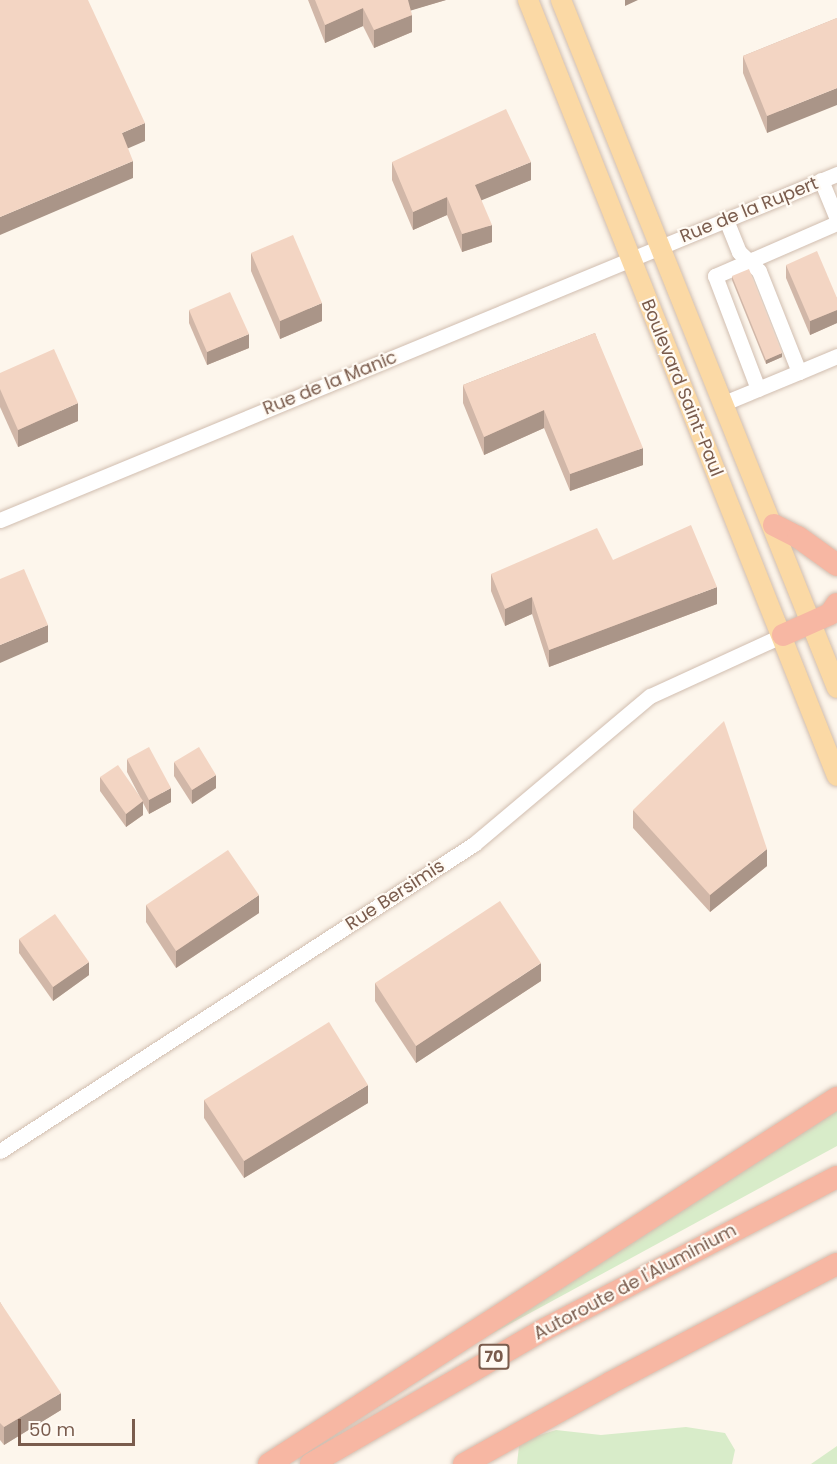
<!DOCTYPE html>
<style>
body{margin:0}
#map{position:relative;width:837px;height:1464px;overflow:hidden;background:#fdf6ec;font-family:Poppins,sans-serif}
div>[style]{position:absolute}
.green>*{inset:0;background:#d8ecc9}
.roads{filter:drop-shadow(0 0 2px #d1beb0) drop-shadow(0 0 2px #d1beb0)}
.minor>*{height:15px;margin:-7.5px;padding:0 7.5px;transform-origin:7.5px;border-radius:7.5px;background:#fff}
.major>*{height:20px;margin:-10px;padding:0 10px;transform-origin:10px;border-radius:10px;background:#fbd9a5}
.highway>*{height:22px;margin:-11px;padding:0 11px;transform-origin:11px;border-radius:11px;background:#f7b7a3}
.wall>*{inset:0;background:#d1b7a8}
.shaded-wall>*{inset:0;background:#aa9588}
.building>*{inset:0;background:#f3d5c3}
span{translate:-50% -50%;white-space:nowrap;text-align:center;line-height:1.15;-webkit-text-stroke:4.5px #fffaf3;paint-order:stroke}
.shield-label span{padding:2px 4px;background:#fffaf3;border:2px solid;border-radius:4px;-webkit-text-stroke-width:0}
.shield-label{font-size:16px;color:#7a5c4d;font-weight:700}
.street-label{font-size:18px;color:#7a5c4d}
.scale{position:absolute;left:18px;top:1419px;width:117px;height:27px;box-sizing:border-box;border:3px solid #7a5c4d;border-top:0;padding-left:8px;font-size:18px;line-height:21px;white-space:nowrap;color:#7a5c4d;-webkit-text-stroke:4px #fffaf3;paint-order:stroke}
</style>
<div id="map">
<div class="green">
<i style="clip-path:polygon(837px 1110px,837px 1146px,420px 1373px)"></i>
<i style="clip-path:polygon(686px 1427px,725px 1433px,735px 1450px,732px 1464px,517px 1464px,519px 1446px,530px 1438px,556px 1430px,601px 1435px)"></i>
<i style="clip-path:polygon(837px 1446px,837px 1464px,811px 1464px)"></i>
</div>
<div class="roads">
<div class="minor">
<i style="left:821px;top:180px;width:42px;rotate:67.7deg"></i>
<i style="left:799px;top:372px;width:41px;rotate:-22.8deg"></i>
<i style="left:758px;top:389px;width:121px;rotate:-110.8deg"></i>
<i style="left:715px;top:276px;width:133px;rotate:-23.5deg"></i>
<i style="left:724px;top:403px;width:81px;rotate:-22.5deg"></i>
<i style="left:799px;top:372px;width:109px;rotate:-111.6deg"></i>
<i style="left:759px;top:271px;width:28px;rotate:-136deg"></i>
<i style="left:739px;top:252px;width:35px;rotate:-112deg"></i>
<i style="left:0;top:520px;width:906px;rotate:-22.46deg"></i>
<i style="left:0;top:1151px;width:565px;rotate:-32.93deg"></i>
<i style="left:474px;top:844px;width:230px;rotate:-40.1deg"></i>
<i style="left:650px;top:696px;width:146px;rotate:-24.6deg"></i>
</div>
<div class="major">
<i style="left:528px;top:0;width:835px;rotate:68.29deg"></i>
<i style="left:561px;top:0;width:741px;rotate:68.14deg"></i>
</div>
<div class="highway">
<i style="left:774px;top:525px;width:27px;rotate:27deg"></i>
<i style="left:798px;top:537px;width:48px;rotate:35.7deg"></i>
<i style="left:783px;top:635px;width:51px;rotate:-24.1deg"></i>
<i style="left:830px;top:614px;width:12px;rotate:-55deg"></i>
<i style="left:269px;top:1464px;width:676px;rotate:-32.8deg"></i>
<i style="left:311px;top:1464px;width:270px;rotate:-30deg"></i>
<i style="left:545px;top:1329px;width:329px;rotate:-27.5deg"></i>
<i style="left:464px;top:1464px;width:167px;rotate:-29deg"></i>
<i style="left:610px;top:1383px;width:256px;rotate:-27.7deg"></i>
</div>
</div>
<div class="wall">
<i style="clip-path:polygon(308px 0,446px 0,411px 10px,412px 32px,374px 48px,363px 26px,325px 43px)"></i>
<i style="clip-path:polygon(837px 18px,767px 133px,743px 73px,743px 56px)"></i>
<i style="clip-path:polygon(392px 162px,531px 180px,481px 200px,492px 242px,462px 252px,447px 215px,413px 230px,392px 180px)"></i>
<i style="clip-path:polygon(251px 253px,322px 321px,280px 339px,251px 271px)"></i>
<i style="clip-path:polygon(786px 265px,837px 298px,837px 323px,810px 335px,786px 278px)"></i>
<i style="clip-path:polygon(732px 276px,782px 357px,766px 364px,732px 280px)"></i>
<i style="clip-path:polygon(189px 310px,249px 348px,207px 365px,189px 323px)"></i>
<i style="clip-path:polygon(595px 333px,643px 465px,570px 491px,544px 428px,484px 455px,463px 403px,463px 385px)"></i>
<i style="clip-path:polygon(0 373px,78px 421px,18px 447px,0 407px)"></i>
<i style="clip-path:polygon(613px 560px,717px 604px,549px 667px,532px 614px,505px 626px,491px 591px,491px 574px)"></i>
<i style="clip-path:polygon(127px 759px,171px 802px,149px 814px,143px 803px,143px 815px,126px 827px,100px 791px,100px 777px,140px 797px,127px 772px)"></i>
<i style="clip-path:polygon(174px 762px,216px 788px,192px 804px,174px 776px)"></i>
<i style="clip-path:polygon(633px 810px,767px 866px,710px 912px,633px 828px)"></i>
<i style="clip-path:polygon(146px 905px,259px 913px,176px 968px,146px 922px)"></i>
<i style="clip-path:polygon(19px 939px,89px 975px,53px 1001px,19px 953px)"></i>
<i style="clip-path:polygon(541px 981px,416px 1063px,375px 1001px,375px 983px)"></i>
<i style="clip-path:polygon(204px 1100px,368px 1103px,244px 1178px,204px 1118px)"></i>
<i style="clip-path:polygon(0 1302px,61px 1410px,4px 1445px,0 1440px)"></i>
</div>
<div class="shaded-wall">
<i style="clip-path:polygon(406px 0,446px 0,406px 12px)"></i>
<i style="clip-path:polygon(625px 0,638px 0,625px 6px)"></i>
<i style="clip-path:polygon(363px 8px,363px 26px,325px 43px,325px 25px)"></i>
<i style="clip-path:polygon(412px 15px,412px 32px,374px 48px,374px 30px)"></i>
<i style="clip-path:polygon(837px 88px,837px 105px,767px 133px,767px 116px)"></i>
<i style="clip-path:polygon(145px 123px,145px 141px,122px 151px,122px 133px)"></i>
<i style="clip-path:polygon(133px 161px,133px 178px,0 235px,0 217px)"></i>
<i style="clip-path:polygon(531px 162px,531px 180px,475px 203px,475px 185px)"></i>
<i style="clip-path:polygon(447px 197px,447px 215px,413px 230px,413px 212px)"></i>
<i style="clip-path:polygon(492px 225px,492px 242px,462px 252px,462px 234px)"></i>
<i style="clip-path:polygon(322px 303px,322px 321px,280px 339px,280px 321px)"></i>
<i style="clip-path:polygon(837px 310px,837px 323px,810px 335px,810px 321px)"></i>
<i style="clip-path:polygon(249px 334px,249px 348px,207px 365px,207px 352px)"></i>
<i style="clip-path:polygon(782px 353px,782px 357px,766px 364px,766px 360px)"></i>
<i style="clip-path:polygon(78px 403px,78px 421px,18px 447px,18px 430px)"></i>
<i style="clip-path:polygon(544px 410px,544px 428px,484px 455px,484px 437px)"></i>
<i style="clip-path:polygon(643px 448px,643px 465px,570px 491px,570px 474px)"></i>
<i style="clip-path:polygon(717px 587px,717px 604px,549px 667px,549px 650px)"></i>
<i style="clip-path:polygon(532px 597px,532px 614px,505px 626px,505px 609px)"></i>
<i style="clip-path:polygon(48px 625px,48px 642px,0 663px,0 645px)"></i>
<i style="clip-path:polygon(216px 775px,216px 788px,192px 804px,192px 790px)"></i>
<i style="clip-path:polygon(171px 788px,171px 802px,149px 814px,149px 800px)"></i>
<i style="clip-path:polygon(143px 801px,143px 815px,126px 827px,126px 814px)"></i>
<i style="clip-path:polygon(767px 849px,767px 866px,710px 912px,710px 895px)"></i>
<i style="clip-path:polygon(259px 895px,259px 913px,176px 968px,176px 951px)"></i>
<i style="clip-path:polygon(89px 962px,89px 975px,53px 1001px,53px 987px)"></i>
<i style="clip-path:polygon(541px 963px,541px 981px,416px 1063px,416px 1046px)"></i>
<i style="clip-path:polygon(368px 1085px,368px 1103px,244px 1178px,244px 1161px)"></i>
<i style="clip-path:polygon(61px 1393px,61px 1410px,4px 1445px,4px 1427px)"></i>
</div>
<div class="building">
<i style="clip-path:polygon(0 0,88px 0,145px 123px,122px 133px,133px 161px,0 217px)"></i>
<i style="clip-path:polygon(315px 0,408px 0,412px 15px,374px 30px,363px 8px,325px 25px)"></i>
<i style="clip-path:polygon(837px 18px,837px 88px,767px 116px,743px 56px)"></i>
<i style="clip-path:polygon(506px 109px,531px 162px,475px 185px,492px 225px,462px 234px,447px 197px,413px 212px,392px 162px)"></i>
<i style="clip-path:polygon(293px 235px,322px 303px,280px 321px,251px 253px)"></i>
<i style="clip-path:polygon(817px 251px,837px 298px,837px 310px,810px 321px,786px 265px)"></i>
<i style="clip-path:polygon(749px 269px,782px 353px,766px 360px,732px 276px)"></i>
<i style="clip-path:polygon(230px 292px,249px 334px,207px 352px,189px 310px)"></i>
<i style="clip-path:polygon(595px 333px,643px 448px,570px 474px,544px 410px,484px 437px,463px 385px)"></i>
<i style="clip-path:polygon(54px 349px,78px 403px,18px 430px,0 389px,0 373px)"></i>
<i style="clip-path:polygon(691px 525px,717px 587px,549px 650px,532px 597px,505px 609px,491px 574px,597px 528px,613px 560px)"></i>
<i style="clip-path:polygon(24px 569px,48px 625px,0 645px,0 579px)"></i>
<i style="clip-path:polygon(724px 721px,767px 849px,710px 895px,633px 810px)"></i>
<i style="clip-path:polygon(149px 747px,171px 788px,149px 800px,127px 759px)"></i>
<i style="clip-path:polygon(199px 747px,216px 775px,192px 790px,174px 762px)"></i>
<i style="clip-path:polygon(118px 765px,143px 801px,126px 814px,100px 777px)"></i>
<i style="clip-path:polygon(228px 850px,259px 895px,176px 951px,146px 905px)"></i>
<i style="clip-path:polygon(500px 901px,541px 963px,416px 1046px,375px 983px)"></i>
<i style="clip-path:polygon(55px 914px,89px 962px,53px 987px,19px 939px)"></i>
<i style="clip-path:polygon(329px 1022px,368px 1085px,244px 1161px,204px 1100px)"></i>
<i style="clip-path:polygon(0 1302px,61px 1393px,4px 1427px,0 1423px)"></i>
</div>
<div class="shield-label">
<span style="left:494px;top:1357px">70</span>
</div>
<div class="street-label">
<span style="left:749px;top:210px;rotate:-22deg">Rue de la Rupert</span>
<span style="left:330px;top:383px;rotate:-22deg">Rue de la Manic</span>
<span style="left:682px;top:388px;rotate:68deg">Boulevard Saint-Paul</span>
<span style="left:395px;top:895px;rotate:-33deg">Rue Bersimis</span>
<span style="left:635px;top:1282px;rotate:-28deg">Autoroute de l'Aluminium</span>
</div>
<div class="scale">50 m</div>
</div>
